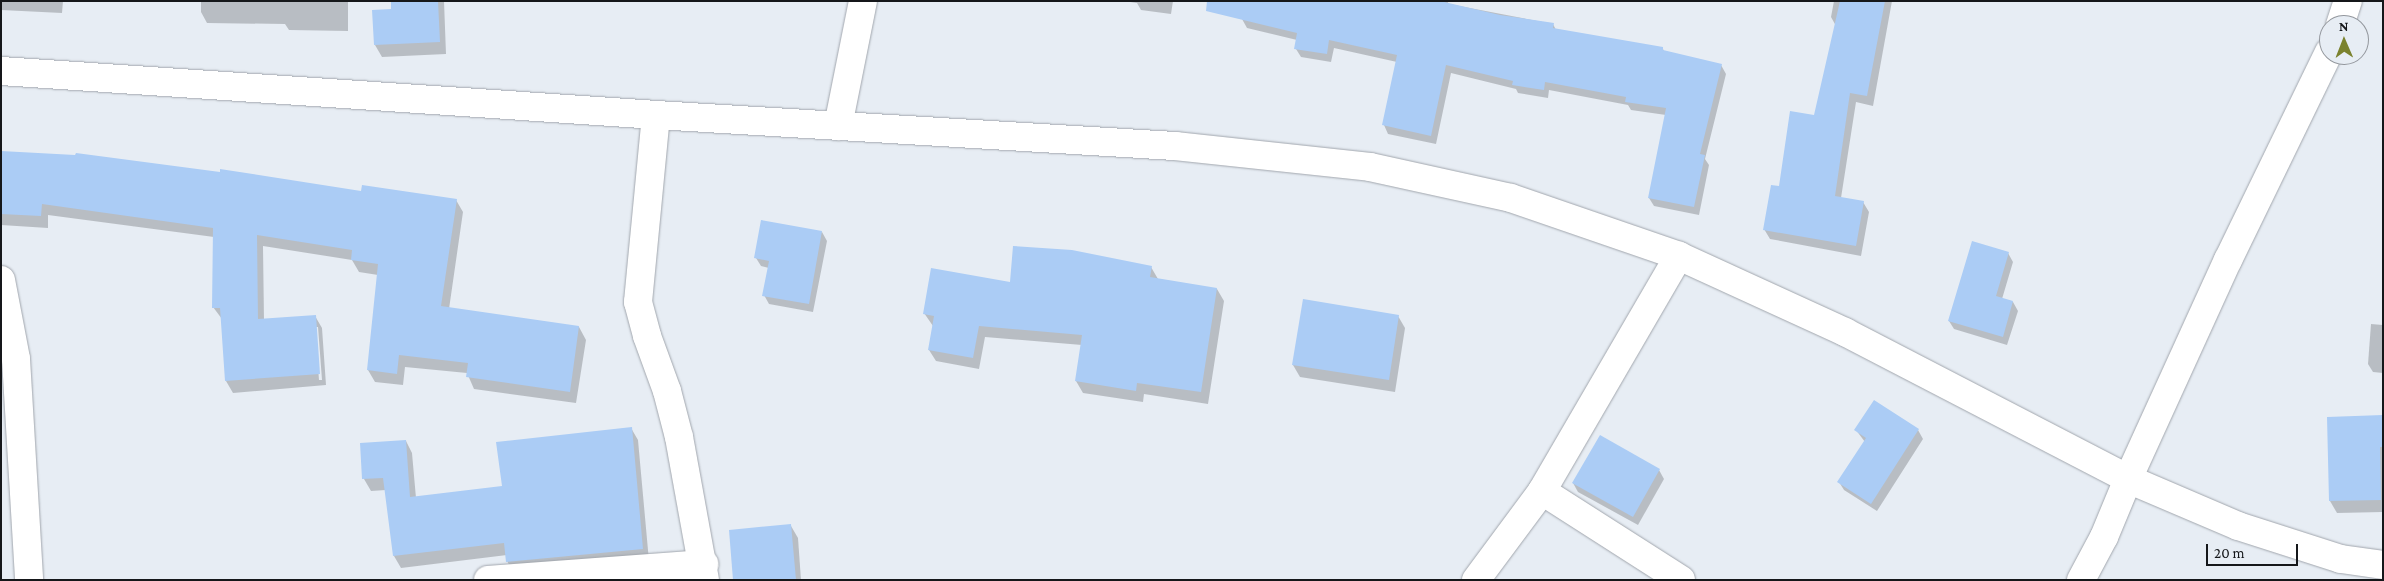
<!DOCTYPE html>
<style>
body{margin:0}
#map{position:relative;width:2384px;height:581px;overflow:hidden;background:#e7edf4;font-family:"Crimson Pro",serif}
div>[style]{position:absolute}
.shadow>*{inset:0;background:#0003}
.building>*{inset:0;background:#abccf5}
.roads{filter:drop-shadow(0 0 1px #a1a6ad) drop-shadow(0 0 1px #a1a6ad)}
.minor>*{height:28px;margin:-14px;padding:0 14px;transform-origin:14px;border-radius:14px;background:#fff}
span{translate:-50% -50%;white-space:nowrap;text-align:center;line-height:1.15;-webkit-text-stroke:5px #e7edf4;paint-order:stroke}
.frame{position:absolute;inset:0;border:2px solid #15171a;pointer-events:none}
.north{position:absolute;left:2319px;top:15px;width:50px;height:50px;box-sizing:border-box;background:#e7edf4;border:1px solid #93979d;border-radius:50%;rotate:359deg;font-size:14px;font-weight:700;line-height:20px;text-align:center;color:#15171a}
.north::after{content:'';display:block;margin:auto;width:18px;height:22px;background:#7b822e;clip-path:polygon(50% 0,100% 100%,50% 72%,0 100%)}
.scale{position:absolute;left:2206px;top:544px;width:92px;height:22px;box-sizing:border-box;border:2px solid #15171a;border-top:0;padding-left:6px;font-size:15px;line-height:18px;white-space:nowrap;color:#15171a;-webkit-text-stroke:4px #e7edf4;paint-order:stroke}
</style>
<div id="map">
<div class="shadow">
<i style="clip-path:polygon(1px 1px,63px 1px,62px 13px,1px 10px)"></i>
<i style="clip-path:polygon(201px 1px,348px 1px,348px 31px,289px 30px,285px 24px,207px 23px,201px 12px)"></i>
<i style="clip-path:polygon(392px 1px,444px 1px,446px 54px,382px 57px,375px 45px,393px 11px)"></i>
<i style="clip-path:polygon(1123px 1px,1173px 1px,1171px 14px,1141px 10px,1137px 3px)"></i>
<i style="clip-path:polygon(1246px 1px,1447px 1px,1449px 4px,1553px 24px,1556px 30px,1663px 49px,1664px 51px,1721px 65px,1726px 74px,1705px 159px,1709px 165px,1699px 215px,1654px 206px,1649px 198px,1666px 115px,1631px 110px,1628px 105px,1549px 90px,1548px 98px,1518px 93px,1516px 89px,1451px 73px,1436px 144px,1388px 134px,1384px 125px,1397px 62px,1334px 48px,1331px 62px,1301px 57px,1296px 49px,1297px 40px,1247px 28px,1242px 19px)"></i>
<i style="clip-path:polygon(1834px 1px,1892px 1px,1873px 106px,1856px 102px,1841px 198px,1863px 202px,1869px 212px,1861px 256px,1770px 239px,1764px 229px,1780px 188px,1815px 117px,1836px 26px,1831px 17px)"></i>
<i style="clip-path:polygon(evenodd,1px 152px,362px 193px,456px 200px,463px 212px,449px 309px,579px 327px,586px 340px,576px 403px,474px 389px,467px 373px,405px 367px,403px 385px,375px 382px,368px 370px,378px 275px,359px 272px,352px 260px,263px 246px,264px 320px,315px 316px,322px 328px,326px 385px,233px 393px,226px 381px,222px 319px,213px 307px,214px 237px,48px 215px,48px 228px,1px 225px,1px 152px,315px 327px,318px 327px,322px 380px,319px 380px,315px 327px)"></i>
<i style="clip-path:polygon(822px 232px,827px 241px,813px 312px,769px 304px,764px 295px,769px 268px,761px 266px,756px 258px)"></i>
<i style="clip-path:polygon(2008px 253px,2013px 262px,2002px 299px,2013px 302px,2018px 311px,2007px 345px,1954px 329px,1949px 321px)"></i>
<i style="clip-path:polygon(1151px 267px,1158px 279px,1217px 289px,1224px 301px,1208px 404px,1144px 394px,1143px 402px,1083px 393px,1076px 381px,1082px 345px,985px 337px,979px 369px,936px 361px,929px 350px,933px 326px,924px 313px,1011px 284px)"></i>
<i style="clip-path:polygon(1398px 316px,1405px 328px,1395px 392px,1300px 377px,1293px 365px)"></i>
<i style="clip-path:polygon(2371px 324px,2383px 325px,2383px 373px,2373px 372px,2368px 364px)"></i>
<i style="clip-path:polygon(1874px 402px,1918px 430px,1923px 439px,1877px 511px,1844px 490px,1839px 482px,1865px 442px,1856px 430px)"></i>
<i style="clip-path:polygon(2383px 416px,2383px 512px,2337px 513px,2330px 501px)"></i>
<i style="clip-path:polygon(631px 428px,638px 440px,649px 561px,514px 573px,507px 561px,507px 555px,401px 568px,394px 556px,386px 490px,371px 491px,364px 479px,361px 444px,406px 441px,412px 453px,416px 498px,503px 487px)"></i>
<i style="clip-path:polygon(1659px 470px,1664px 479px,1638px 525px,1578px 492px,1573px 483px)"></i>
<i style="clip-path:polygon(791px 526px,798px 538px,801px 580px,734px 580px)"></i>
</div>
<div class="building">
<i style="clip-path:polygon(391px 1px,438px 1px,440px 42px,374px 45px,372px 10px,391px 9px)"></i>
<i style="clip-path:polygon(1207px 1px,1440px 1px,1500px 15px,1554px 23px,1553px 28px,1663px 47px,1663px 50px,1722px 64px,1700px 154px,1705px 155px,1694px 207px,1648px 198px,1666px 108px,1625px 102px,1626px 97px,1545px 82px,1544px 90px,1512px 85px,1513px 81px,1446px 65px,1431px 136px,1382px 125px,1397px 55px,1329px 40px,1327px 54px,1294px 49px,1297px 33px,1206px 11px)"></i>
<i style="clip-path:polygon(1840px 1px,1885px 1px,1867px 96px,1850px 93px,1835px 196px,1864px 201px,1856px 246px,1763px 230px,1771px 185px,1779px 186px,1790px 111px,1814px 115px)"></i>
<i style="clip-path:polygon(1px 151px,75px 155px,76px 153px,220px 172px,220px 169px,361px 191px,362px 185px,457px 199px,441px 306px,579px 326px,570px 392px,466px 377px,468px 363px,399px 355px,397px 374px,367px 370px,378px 264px,351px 260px,352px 250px,257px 235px,258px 319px,316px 315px,320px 374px,225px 381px,220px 308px,212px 308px,213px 228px,42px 204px,41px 216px,1px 214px)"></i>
<i style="clip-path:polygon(761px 220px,822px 231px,809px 304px,762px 296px,769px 261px,754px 258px)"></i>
<i style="clip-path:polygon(1972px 241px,2009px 252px,1996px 296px,2013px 301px,2003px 337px,1948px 321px)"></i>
<i style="clip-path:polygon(1013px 246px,1072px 250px,1152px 266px,1150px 277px,1217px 288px,1201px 392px,1137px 383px,1136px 391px,1075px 381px,1082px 335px,979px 326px,973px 358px,928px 350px,934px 316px,923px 314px,931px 268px,1010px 282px)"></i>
<i style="clip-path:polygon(1303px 299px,1399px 315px,1389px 380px,1292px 365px)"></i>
<i style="clip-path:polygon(1874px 400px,1919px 429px,1871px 504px,1837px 482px,1866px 438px,1854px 430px)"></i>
<i style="clip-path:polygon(2383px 415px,2383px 447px,2380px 447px,2381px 500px,2329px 501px,2327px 417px)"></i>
<i style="clip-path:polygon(632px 427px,643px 549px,506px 562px,504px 543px,393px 556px,383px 478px,362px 479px,360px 443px,406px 440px,410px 497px,502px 486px,496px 442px)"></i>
<i style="clip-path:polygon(1600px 435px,1660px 469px,1633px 517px,1572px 483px)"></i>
<i style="clip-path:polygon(791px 524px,796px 580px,733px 580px,729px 530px)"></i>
</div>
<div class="roads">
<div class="minor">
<i style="left:2340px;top:25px;width:25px;rotate:-72deg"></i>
<i style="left:1px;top:71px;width:656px;rotate:3.84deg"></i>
<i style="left:656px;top:115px;width:520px;rotate:3.42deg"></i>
<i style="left:1175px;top:146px;width:196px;rotate:6.1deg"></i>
<i style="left:1370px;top:167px;width:144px;rotate:12.4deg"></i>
<i style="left:1511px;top:198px;width:178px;rotate:19deg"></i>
<i style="left:1679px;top:256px;width:183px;rotate:24.6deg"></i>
<i style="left:1845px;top:332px;width:319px;rotate:27.4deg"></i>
<i style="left:2128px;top:479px;width:120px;rotate:23.1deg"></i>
<i style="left:2238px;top:526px;width:108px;rotate:17.8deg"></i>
<i style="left:2341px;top:559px;width:42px;rotate:8.1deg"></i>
<i style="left:656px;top:115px;width:188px;rotate:95.5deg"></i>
<i style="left:638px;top:302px;width:35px;rotate:75deg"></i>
<i style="left:647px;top:336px;width:59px;rotate:70deg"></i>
<i style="left:667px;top:391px;width:48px;rotate:75.4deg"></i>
<i style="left:679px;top:437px;width:145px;rotate:79.7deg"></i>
<i style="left:838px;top:126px;width:127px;rotate:-78.7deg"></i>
<i style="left:1px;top:280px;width:80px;rotate:79.2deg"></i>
<i style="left:16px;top:359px;width:221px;rotate:86.6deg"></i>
<i style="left:1542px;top:491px;width:272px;rotate:-59.8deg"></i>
<i style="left:488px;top:580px;width:217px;rotate:-4.2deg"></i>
<i style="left:1476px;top:580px;width:111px;rotate:-53.4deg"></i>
<i style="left:1542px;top:491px;width:165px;rotate:32.6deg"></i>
<i style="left:2081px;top:580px;width:49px;rotate:-61.9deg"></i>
<i style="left:2104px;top:537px;width:63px;rotate:-67.5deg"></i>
<i style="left:2128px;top:479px;width:241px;rotate:-65.5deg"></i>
<i style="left:2228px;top:260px;width:231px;rotate:-64.1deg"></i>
</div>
</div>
<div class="frame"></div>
<div class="north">N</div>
<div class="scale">20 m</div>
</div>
